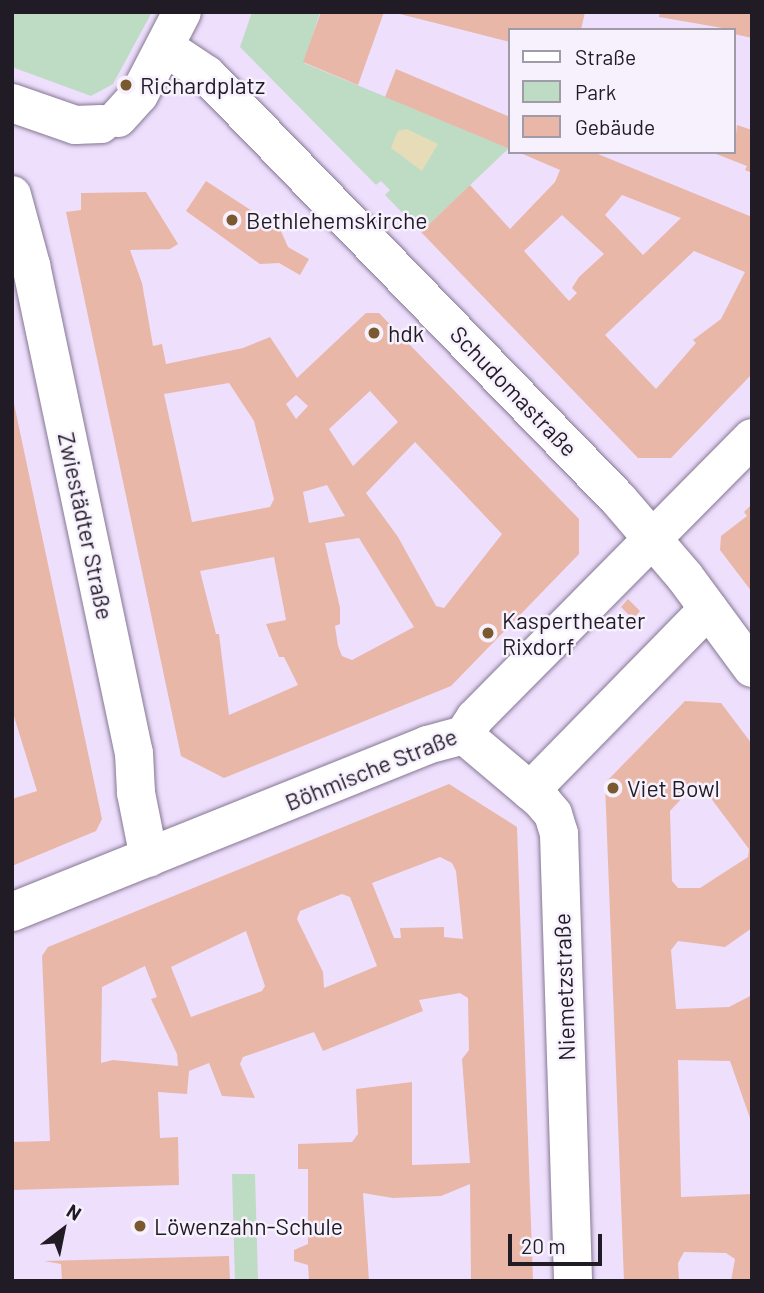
<!DOCTYPE html>
<meta charset="utf-8">
<style>
body{margin:0}
#map{position:relative;width:764px;height:1293px;overflow:hidden;background:#eedffd;font-family:Barlow,sans-serif}
div>[style]{position:absolute}
.green>*{inset:0;background:#bedcc3}
.sand>*{inset:0;background:#e6ddb8}
.building>*{inset:0;background:#e9b7a7}
.roads{filter:drop-shadow(0 0 2px #857893) drop-shadow(0 0 2px #857893)}
.minor>*{height:38px;margin:-19px;padding:0 19px;transform-origin:19px;border-radius:19px;background:#fff}
.dots>*{width:19px;height:19px;translate:-50% -50%;box-sizing:border-box;border:4px solid #f6f1fd;border-radius:50%}
span{translate:-50% -50%;white-space:nowrap;text-align:center;line-height:1.15;-webkit-text-stroke:5px #f6f1fd;paint-order:stroke}
.poi-label{font-size:23px;color:#201b25}
.left{translate:0 -50%;text-align:left}
.street-label{font-size:23px;color:#201b25}
.frame{position:absolute;inset:0;border:14px solid #201b25;pointer-events:none}
.legend{position:absolute;left:508px;top:28px;width:228px;height:126px;box-sizing:border-box;background:#f6f1fd;border:2px solid #a09ba7;margin:0;padding:9px 12px;list-style:none;font-size:21px;color:#201b25}
.legend li{display:flex;align-items:center;gap:14px;height:35px}
.legend b{width:35px;border:2px solid #a09ba7}
.north{position:absolute;left:28px;top:1195px;width:70px;height:70px;-webkit-text-stroke:5px #f6f1fd;paint-order:stroke;rotate:32deg;font-size:19px;font-weight:700;line-height:28px;text-align:center;color:#201b25}
.north::after{content:'';display:block;margin:auto;width:24px;height:32px;background:#201b25;clip-path:polygon(50% 0,100% 100%,50% 72%,0 100%)}
.scale{position:absolute;left:508px;top:1234px;width:94px;height:32px;box-sizing:border-box;border:4px solid #201b25;border-top:0;padding-left:9px;font-size:21px;line-height:24px;white-space:nowrap;color:#201b25;-webkit-text-stroke:5px #f6f1fd;paint-order:stroke}
</style>
<div id="map">
<div class="green">
<i style="clip-path:polygon(12px 12px,152px 12px,113px 84px,91px 96px,12px 67px)"></i>
<i style="clip-path:polygon(252px 12px,320px 12px,304px 63px,509px 148px,421px 232px,385px 195px,390px 190px,381px 181px,376px 185px,240px 47px)"></i>
<i style="clip-path:polygon(232px 1174px,255px 1174px,258px 1281px,235px 1281px)"></i>
</div>
<div class="sand">
<i style="clip-path:polygon(407px 129px,438px 144px,422px 171px,391px 148px,398px 131px)"></i>
</div>
<div class="building">
<i style="clip-path:polygon(321px 12px,384px 12px,358px 85px,303px 62px)"></i>
<i style="clip-path:polygon(392px 12px,585px 12px,581px 30px,510px 30px,510px 42px)"></i>
<i style="clip-path:polygon(660px 12px,752px 12px,752px 38px,734px 34px,734px 30px,659px 17px)"></i>
<i style="clip-path:polygon(396px 69px,510px 117px,510px 149px,385px 97px)"></i>
<i style="clip-path:polygon(737px 125px,752px 130px,752px 173px,745px 170px,747px 166px,711px 152px,734px 152px)"></i>
<i style="clip-path:polygon(evenodd,518px 152px,593px 152px,752px 217px,752px 374px,671px 458px,638px 458px,421px 232px,470px 185px,510px 229px,555px 182px,560px 170px,518px 152px,622px 195px,681px 218px,643px 255px,605px 215px,622px 195px,518px 152px,562px 215px,604px 254px,579px 277px,572px 288px,577px 293px,569px 301px,524px 251px,562px 215px,518px 152px,694px 251px,745px 272px,721px 319px,693px 340px,696px 343px,656px 389px,605px 335px,694px 251px)"></i>
<i style="clip-path:polygon(206px 181px,280px 229px,288px 247px,309px 259px,300px 275px,279px 263px,260px 264px,186px 211px)"></i>
<i style="clip-path:polygon(evenodd,146px 192px,178px 244px,170px 249px,130px 250px,142px 283px,153px 346px,162px 344px,166px 364px,243px 348px,270px 337px,297px 378px,366px 313px,379px 313px,579px 519px,579px 554px,451px 686px,224px 778px,181px 756px,66px 212px,81px 210px,81px 193px,146px 192px,229px 383px,254px 421px,274px 499px,270px 507px,192px 522px,164px 394px,229px 383px,146px 192px,370px 391px,398px 422px,353px 466px,329px 429px,370px 391px,146px 192px,296px 395px,308px 406px,296px 419px,286px 404px,296px 395px,146px 192px,415px 442px,502px 534px,444px 608px,436px 606px,398px 537px,366px 493px,415px 442px,146px 192px,327px 485px,345px 516px,309px 523px,303px 492px,327px 485px,146px 192px,359px 538px,414px 627px,352px 660px,342px 656px,338px 646px,335px 626px,340px 624px,340px 608px,325px 543px,359px 538px,146px 192px,274px 557px,286px 620px,266px 624px,279px 657px,284px 657px,298px 685px,229px 715px,219px 634px,216px 634px,200px 571px,274px 557px)"></i>
<i style="clip-path:polygon(13px 399px,102px 819px,96px 831px,12px 866px,12px 799px,37px 791px,12px 710px)"></i>
<i style="clip-path:polygon(752px 504px,752px 592px,720px 550px,721px 536px,747px 516px,744px 512px)"></i>
<i style="clip-path:polygon(628px 599px,640px 611px,633px 619px,621px 607px)"></i>
<i style="clip-path:polygon(evenodd,685px 701px,721px 703px,752px 744px,752px 928px,725px 947px,678px 941px,671px 950px,676px 1009px,729px 1007px,752px 995px,752px 1124px,730px 1061px,678px 1060px,681px 1197px,752px 1194px,752px 1281px,731px 1281px,735px 1259px,726px 1253px,684px 1252px,678px 1263px,679px 1281px,624px 1281px,605px 783px,685px 701px,698px 781px,749px 849px,748px 857px,700px 888px,678px 888px,672px 881px,670px 811px,698px 781px)"></i>
<i style="clip-path:polygon(evenodd,449px 784px,517px 827px,533px 1281px,471px 1281px,470px 1184px,441px 1196px,393px 1198px,363px 1193px,369px 1281px,309px 1281px,308px 1265px,294px 1261px,294px 1250px,308px 1244px,308px 1169px,298px 1169px,298px 1144px,352px 1142px,358px 1134px,356px 1089px,412px 1082px,412px 1165px,470px 1163px,462px 1059px,469px 1050px,468px 998px,460px 993px,419px 1000px,423px 1011px,323px 1051px,314px 1032px,243px 1057px,240px 1064px,255px 1098px,222px 1096px,209px 1063px,189px 1071px,187px 1094px,158px 1092px,160px 1138px,178px 1137px,179px 1185px,12px 1190px,12px 1142px,50px 1141px,42px 956px,48px 947px,449px 784px,440px 857px,452px 863px,456px 871px,463px 939px,444px 937px,444px 927px,400px 928px,401px 938px,394px 938px,372px 883px,440px 857px,449px 784px,342px 894px,350px 897px,377px 966px,324px 988px,323px 972px,297px 919px,300px 911px,342px 894px,449px 784px,246px 931px,265px 986px,262px 991px,191px 1017px,171px 967px,246px 931px,449px 784px,145px 966px,157px 997px,151px 999px,177px 1054px,178px 1066px,113px 1060px,101px 1063px,102px 987px,145px 966px)"></i>
<i style="clip-path:polygon(229px 1256px,230px 1281px,62px 1281px,61px 1264px,44px 1261px)"></i>
</div>
<div class="roads">
<div class="minor">
<i style="left:165px;top:47px;width:50px;rotate:33.7deg"></i>
<i style="left:207px;top:75px;width:592px;rotate:45.89deg"></i>
<i style="left:619px;top:500px;width:101px;rotate:49.4deg"></i>
<i style="left:685px;top:577px;width:113px;rotate:53.6deg"></i>
<i style="left:12px;top:103px;width:67px;rotate:19.2deg"></i>
<i style="left:75px;top:125px;width:26px;rotate:-2deg"></i>
<i style="left:118px;top:118px;width:31px;rotate:-48deg"></i>
<i style="left:139px;top:95px;width:93px;rotate:-62.6deg"></i>
<i style="left:12px;top:195px;width:73px;rotate:74.8deg"></i>
<i style="left:31px;top:265px;width:499px;rotate:78.1deg"></i>
<i style="left:134px;top:753px;width:40px;rotate:87.1deg"></i>
<i style="left:136px;top:793px;width:66px;rotate:78.7deg"></i>
<i style="left:464px;top:735px;width:102px;rotate:40.2deg"></i>
<i style="left:542px;top:801px;width:17px;rotate:50deg"></i>
<i style="left:553px;top:814px;width:21px;rotate:73deg"></i>
<i style="left:559px;top:834px;width:447px;rotate:88.2deg"></i>
<i style="left:464px;top:735px;width:20px;rotate:-57deg"></i>
<i style="left:475px;top:718px;width:394px;rotate:-45.3deg"></i>
<i style="left:530px;top:791px;width:255px;rotate:-45.6deg"></i>
<i style="left:12px;top:912px;width:447px;rotate:-21.9deg"></i>
<i style="left:427px;top:745px;width:38px;rotate:-15deg"></i>
</div>
</div>
<div class="dots">
<i style="left:126px;top:85px;background:#7a5830"></i>
<i style="left:232px;top:220px;background:#7a5830"></i>
<i style="left:374px;top:333px;background:#7a5830"></i>
<i style="left:488px;top:633px;background:#7a5830"></i>
<i style="left:613px;top:788px;background:#7a5830"></i>
<i style="left:140px;top:1226px;background:#7a5830"></i>
</div>
<div class="poi-label">
<span class="left" style="left:140px;top:85px">Richardplatz</span>
<span class="left" style="left:246px;top:220px">Bethlehemskirche</span>
<span class="left" style="left:388px;top:333px">hdk</span>
<span class="left" style="left:502px;top:633px">Kaspertheater<br>Rixdorf</span>
<span class="left" style="left:627px;top:788px">Viet Bowl</span>
<span class="left" style="left:154px;top:1226px">Löwenzahn-Schule</span>
</div>
<div class="street-label">
<span style="left:514px;top:391px;rotate:46deg">Schudomastraße</span>
<span style="left:86px;top:526px;rotate:78deg">Zwiestädter Straße</span>
<span style="left:371px;top:769px;rotate:-22deg">Böhmische Straße</span>
<span style="left:564px;top:987px;rotate:-92deg">Niemetzstraße</span>
</div>
<div class="frame"></div>
<ul class="legend">
<li><b style="height:9px;background:#fff"></b>Straße</li>
<li><b style="height:19px;background:#bedcc3"></b>Park</li>
<li><b style="height:19px;background:#e9b7a7"></b>Gebäude</li>
</ul>
<div class="north">N</div>
<div class="scale">20 m</div>
</div>
